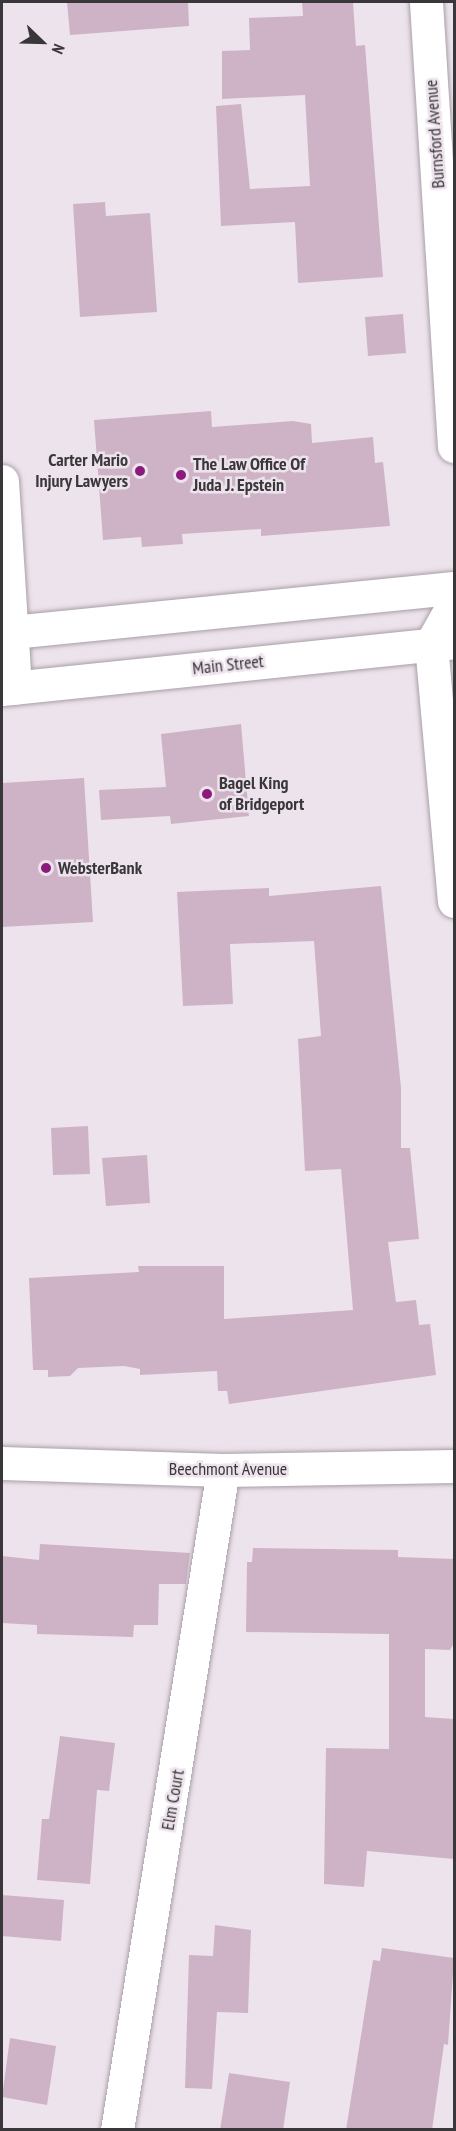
<!DOCTYPE html>
<style>
body{margin:0}
#map{position:relative;width:456px;height:2131px;overflow:hidden;background:#ede3ec;font-family:"PT Sans Narrow",sans-serif}
div>[style]{position:absolute}
.building>*{inset:0;background:#ceb3c6}
.roads{filter:drop-shadow(0 0 2px #a89fa8) drop-shadow(0 0 2px #a89fa8)}
.street>*{height:33px;margin:-16.5px;padding:0 16.5px;transform-origin:16.5px;border-radius:16.5px;background:#fff}
.secondary>*{height:33px;margin:-16.5px;padding:0 16.5px;transform-origin:16.5px;border-radius:16.5px;background:#fff}
.primary>*{height:33px;margin:-16.5px;padding:0 16.5px;transform-origin:16.5px;border-radius:16.5px;background:#fff}
.dots>*{width:16px;height:16px;translate:-50% -50%;box-sizing:border-box;border:3px solid #ede3ec;border-radius:50%}
span{translate:-50% -50%;white-space:nowrap;text-align:center;line-height:1.15;-webkit-text-stroke:5px #ede3ec;paint-order:stroke}
.street-label{font-size:18px;color:#3a373a}
.poi-label{font-size:18px;color:#3a373a;font-weight:700}
.right{translate:-100% -50%;text-align:right}
.left{translate:0 -50%;text-align:left}
.frame{position:absolute;inset:0;border:3px solid #3a373a;pointer-events:none}
.north{position:absolute;left:12px;top:12px;width:60px;height:60px;-webkit-text-stroke:4px #ede3ec;paint-order:stroke;rotate:113deg;font-size:16px;font-weight:700;line-height:24px;text-align:center;color:#3a373a}
.north::after{content:'';display:block;margin:auto;width:21px;height:27px;background:#3a373a;clip-path:polygon(50% 0,100% 100%,50% 72%,0 100%)}
</style>
<div id="map">
<div class="building">
<i style="clip-path:polygon(67px 2px,188px 2px,189px 26px,70px 35px)"></i>
<i style="clip-path:polygon(302px 2px,353px 2px,356px 46px,365px 45px,383px 277px,298px 283px,295px 222px,221px 226px,216px 106px,241px 104px,250px 189px,310px 186px,305px 95px,222px 99px,222px 51px,250px 50px,249px 18px,303px 16px)"></i>
<i style="clip-path:polygon(105px 202px,106px 216px,150px 213px,157px 312px,80px 317px,73px 204px)"></i>
<i style="clip-path:polygon(403px 314px,406px 353px,368px 356px,365px 317px)"></i>
<i style="clip-path:polygon(211px 411px,212px 427px,293px 421px,311px 424px,312px 443px,373px 437px,375px 463px,383px 462px,390px 526px,261px 536px,261px 529px,182px 534px,183px 544px,142px 547px,141px 537px,103px 540px,94px 420px)"></i>
<i style="clip-path:polygon(241px 724px,249px 816px,171px 824px,170px 816px,101px 820px,99px 790px,166px 787px,161px 734px)"></i>
<i style="clip-path:polygon(84px 778px,93px 922px,2px 927px,2px 783px)"></i>
<i style="clip-path:polygon(381px 886px,401px 1088px,401px 1148px,410px 1148px,419px 1239px,388px 1242px,396px 1302px,416px 1300px,419px 1325px,430px 1324px,436px 1375px,229px 1404px,227px 1391px,218px 1391px,217px 1371px,140px 1375px,140px 1369px,124px 1366px,78px 1368px,70px 1376px,48px 1377px,48px 1370px,33px 1370px,29px 1278px,139px 1272px,138px 1266px,224px 1266px,224px 1319px,353px 1310px,341px 1169px,305px 1171px,298px 1039px,321px 1036px,314px 941px,230px 944px,233px 1004px,183px 1006px,177px 892px,269px 888px,269px 896px)"></i>
<i style="clip-path:polygon(88px 1126px,90px 1174px,53px 1175px,51px 1128px)"></i>
<i style="clip-path:polygon(147px 1155px,150px 1203px,106px 1206px,102px 1158px)"></i>
<i style="clip-path:polygon(40px 1544px,190px 1553px,186px 1584px,159px 1584px,158px 1625px,134px 1625px,133px 1637px,37px 1634px,37px 1625px,2px 1623px,2px 1556px,39px 1560px)"></i>
<i style="clip-path:polygon(253px 1548px,398px 1550px,398px 1557px,454px 1559px,454px 1643px,450px 1650px,425px 1649px,425px 1717px,454px 1719px,454px 1859px,367px 1851px,364px 1887px,324px 1884px,326px 1748px,389px 1749px,389px 1634px,246px 1632px,247px 1562px,252px 1562px)"></i>
<i style="clip-path:polygon(60px 1736px,115px 1743px,109px 1791px,97px 1790px,90px 1884px,37px 1880px,42px 1819px,49px 1819px)"></i>
<i style="clip-path:polygon(2px 1895px,64px 1900px,61px 1941px,2px 1936px)"></i>
<i style="clip-path:polygon(215px 1925px,251px 1930px,248px 2013px,217px 2012px,212px 2089px,185px 2088px,189px 1955px,213px 1956px)"></i>
<i style="clip-path:polygon(382px 1948px,454px 1958px,448px 2045px,444px 2044px,432px 2130px,346px 2130px,373px 1960px,380px 1961px)"></i>
<i style="clip-path:polygon(10px 2038px,56px 2046px,47px 2105px,2px 2097px)"></i>
<i style="clip-path:polygon(229px 2073px,290px 2082px,283px 2130px,220px 2130px)"></i>
</div>
<div class="roads">
<div class="street">
<i style="left:426px;top:2px;width:445px;rotate:86.4deg"></i>
<i style="left:2px;top:481px;width:207px;rotate:86.4deg"></i>
<i style="left:454px;top:603px;width:47px;rotate:119.3deg"></i>
<i style="left:431px;top:644px;width:258px;rotate:84.9deg"></i>
<i style="left:117px;top:2130px;width:668px;rotate:-80.88deg"></i>
</div>
<div class="secondary">
<i style="left:2px;top:1463px;width:221px;rotate:1.8deg"></i>
<i style="left:223px;top:1470px;width:231px;rotate:-1deg"></i>
</div>
<div class="primary">
<i style="left:2px;top:633px;width:454px;rotate:-5.7deg"></i>
<i style="left:2px;top:689px;width:454px;rotate:-5.9deg"></i>
</div>
</div>
<div class="dots">
<i style="left:140px;top:471px;background:#8b1a7d"></i>
<i style="left:181px;top:475px;background:#8b1a7d"></i>
<i style="left:207px;top:794px;background:#8b1a7d"></i>
<i style="left:46px;top:868px;background:#8b1a7d"></i>
</div>
<div class="street-label">
<span style="left:435px;top:134px;rotate:-94deg">Burnsford Avenue</span>
<span style="left:228px;top:665px;rotate:-6deg">Main Street</span>
<span style="left:228px;top:1469px">Beechmont Avenue</span>
<span style="left:173px;top:1800px;rotate:-80deg">Elm Court</span>
</div>
<div class="poi-label">
<span class="right" style="left:128px;top:471px">Carter Mario<br>Injury Lawyers</span>
<span class="left" style="left:193px;top:475px">The Law Office Of<br>Juda J. Epstein</span>
<span class="left" style="left:219px;top:794px">Bagel King<br>of Bridgeport</span>
<span class="left" style="left:58px;top:868px">WebsterBank</span>
</div>
<div class="frame"></div>
<div class="north">N</div>
</div>
